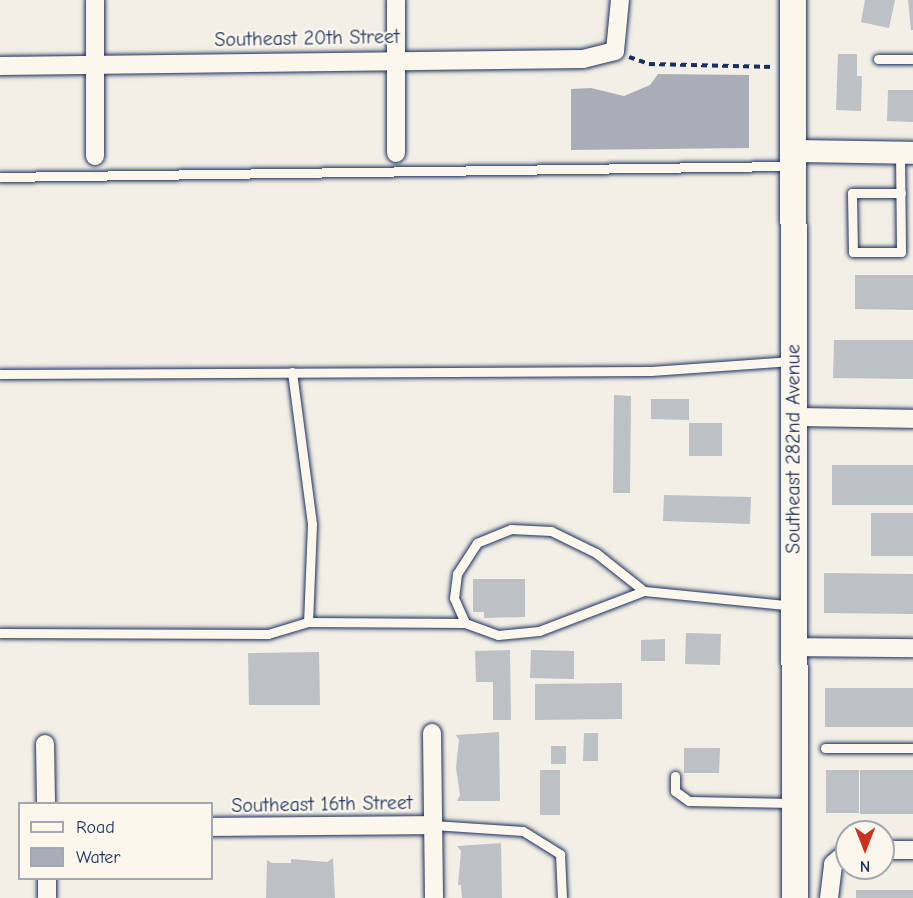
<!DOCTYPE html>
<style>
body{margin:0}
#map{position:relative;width:913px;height:898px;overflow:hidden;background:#f2efe6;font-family:"Comic Neue",sans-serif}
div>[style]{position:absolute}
.water>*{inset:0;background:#a9adb7}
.building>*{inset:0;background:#bdc0c4}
.path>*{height:4px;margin-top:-2px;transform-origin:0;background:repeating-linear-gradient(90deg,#1b2f5e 0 6px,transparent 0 10.5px)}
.roads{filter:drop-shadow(0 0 2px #1b2f5e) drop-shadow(0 0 2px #1b2f5e)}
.service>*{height:9px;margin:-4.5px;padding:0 4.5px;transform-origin:4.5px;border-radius:4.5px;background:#fbf7ec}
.minor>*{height:18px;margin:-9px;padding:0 9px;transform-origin:9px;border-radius:9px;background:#fbf7ec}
.tertiary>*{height:22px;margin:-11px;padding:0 11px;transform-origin:11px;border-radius:11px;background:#fbf7ec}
.secondary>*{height:26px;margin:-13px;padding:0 13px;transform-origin:13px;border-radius:13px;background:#fbf7ec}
span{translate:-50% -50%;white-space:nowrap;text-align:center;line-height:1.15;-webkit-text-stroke:4.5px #fbf7ec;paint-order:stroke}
.street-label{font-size:20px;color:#1b2f5e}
.legend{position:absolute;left:18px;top:802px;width:195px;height:78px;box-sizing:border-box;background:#fbf7ec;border:2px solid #a1a7b3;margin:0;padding:8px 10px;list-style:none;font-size:18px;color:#1b2f5e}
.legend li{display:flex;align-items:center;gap:12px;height:30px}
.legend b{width:30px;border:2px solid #a1a7b3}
.north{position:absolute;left:835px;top:820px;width:60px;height:60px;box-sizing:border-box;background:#fbf7ec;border:2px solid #a1a7b3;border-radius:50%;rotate:180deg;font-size:16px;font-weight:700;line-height:24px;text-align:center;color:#1b2f5e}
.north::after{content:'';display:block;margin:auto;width:21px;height:27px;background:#c8321e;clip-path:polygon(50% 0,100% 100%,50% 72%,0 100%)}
</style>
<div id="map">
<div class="water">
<i style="clip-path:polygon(658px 74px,749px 75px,749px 148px,571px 150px,571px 89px,591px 88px,624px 96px,650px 85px)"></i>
</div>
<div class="building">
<i style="clip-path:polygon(865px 0,895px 0,889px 28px,861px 22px)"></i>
<i style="clip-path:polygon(908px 0,913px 0,913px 30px,911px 30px)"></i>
<i style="clip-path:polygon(838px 54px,857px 54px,857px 76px,862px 76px,861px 111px,836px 110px)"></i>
<i style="clip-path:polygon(888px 90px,913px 90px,913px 122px,887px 121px)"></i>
<i style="clip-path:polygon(855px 275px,913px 275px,913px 310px,855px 309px)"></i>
<i style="clip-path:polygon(834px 340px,913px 340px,913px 379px,833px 378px)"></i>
<i style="clip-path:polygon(614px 395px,631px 396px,630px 493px,613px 493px)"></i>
<i style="clip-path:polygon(651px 399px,689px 399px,689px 420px,651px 419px)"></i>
<i style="clip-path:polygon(689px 423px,722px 423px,722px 456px,689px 456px)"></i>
<i style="clip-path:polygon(832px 465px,913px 465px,913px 505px,832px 505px)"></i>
<i style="clip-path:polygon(664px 495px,751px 497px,750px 524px,663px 521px)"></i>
<i style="clip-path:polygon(871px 513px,913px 513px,913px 556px,871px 556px)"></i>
<i style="clip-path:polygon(824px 573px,913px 574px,913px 614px,824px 613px)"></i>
<i style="clip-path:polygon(473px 579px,525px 579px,525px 617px,484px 618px,484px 612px,473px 612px)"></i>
<i style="clip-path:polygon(686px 633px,721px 634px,720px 665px,685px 664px)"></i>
<i style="clip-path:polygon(665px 639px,665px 661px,641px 661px,641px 640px)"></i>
<i style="clip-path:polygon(510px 650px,511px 720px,493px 720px,493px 682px,476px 682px,475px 651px)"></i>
<i style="clip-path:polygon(531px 650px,574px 651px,574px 679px,530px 678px)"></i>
<i style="clip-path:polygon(319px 652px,320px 705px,249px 705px,248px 653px)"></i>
<i style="clip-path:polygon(622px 683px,622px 719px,535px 720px,535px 684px)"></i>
<i style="clip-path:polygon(825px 688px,913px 688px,913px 727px,825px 727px)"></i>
<i style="clip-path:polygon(499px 732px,500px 801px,457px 801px,460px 795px,456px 768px,459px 740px,456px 735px)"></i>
<i style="clip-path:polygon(584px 733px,598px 733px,598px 761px,583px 761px)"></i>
<i style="clip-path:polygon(551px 746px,566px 746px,566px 764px,551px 764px)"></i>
<i style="clip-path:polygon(684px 748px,720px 748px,719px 773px,684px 773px)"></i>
<i style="clip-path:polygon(540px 770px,560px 770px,560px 815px,540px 815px)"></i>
<i style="clip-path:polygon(826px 770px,859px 770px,859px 813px,826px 813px)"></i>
<i style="clip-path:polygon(860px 770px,913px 770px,913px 814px,860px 814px)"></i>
<i style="clip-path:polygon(501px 843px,502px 898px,462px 898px,461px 885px,458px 885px,461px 851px,457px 846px)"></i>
<i style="clip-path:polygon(333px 858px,335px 898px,266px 898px,267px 860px,272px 863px,291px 863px,291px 859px,327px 862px)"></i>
<i style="clip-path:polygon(856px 890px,913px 890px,913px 898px,856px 898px)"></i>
</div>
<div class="path">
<i style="left:629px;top:57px;width:21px;rotate:19deg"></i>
<i style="left:649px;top:64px;width:125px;rotate:1.4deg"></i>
</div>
<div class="roads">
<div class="service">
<i style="left:878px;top:59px;width:35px"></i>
<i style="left:900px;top:153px;width:99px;rotate:89.4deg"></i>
<i style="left:901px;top:252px;width:48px;rotate:180deg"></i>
<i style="left:853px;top:252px;width:59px;rotate:-91deg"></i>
<i style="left:852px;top:193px;width:49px"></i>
<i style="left:0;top:177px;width:792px;rotate:-0.8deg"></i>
<i style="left:292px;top:372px;width:153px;rotate:82.5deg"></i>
<i style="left:312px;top:524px;width:98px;rotate:92.3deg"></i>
<i style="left:0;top:374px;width:651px;rotate:-0.26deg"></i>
<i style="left:651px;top:371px;width:141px;rotate:-4.1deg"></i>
<i style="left:644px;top:591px;width:61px;rotate:-141.6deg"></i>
<i style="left:596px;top:553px;width:50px;rotate:-153.9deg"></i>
<i style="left:551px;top:531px;width:40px;rotate:-177.1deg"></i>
<i style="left:511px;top:529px;width:37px;rotate:158deg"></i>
<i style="left:477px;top:543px;width:37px;rotate:123deg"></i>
<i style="left:457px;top:574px;width:24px;rotate:97deg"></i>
<i style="left:454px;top:598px;width:27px;rotate:66deg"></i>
<i style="left:465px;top:623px;width:35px;rotate:20deg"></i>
<i style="left:498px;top:635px;width:41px;rotate:-5.6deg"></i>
<i style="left:539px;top:631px;width:112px;rotate:-20.9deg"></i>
<i style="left:644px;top:591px;width:150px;rotate:5.7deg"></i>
<i style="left:0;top:633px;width:268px;rotate:0.2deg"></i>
<i style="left:268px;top:634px;width:42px;rotate:-16.7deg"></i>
<i style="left:308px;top:622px;width:157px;rotate:0.4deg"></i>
<i style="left:825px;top:748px;width:88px"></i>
<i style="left:675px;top:776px;width:15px;rotate:90deg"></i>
<i style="left:675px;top:791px;width:17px;rotate:36deg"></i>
<i style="left:689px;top:801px;width:103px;rotate:1.1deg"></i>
<i style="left:433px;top:825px;width:90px;rotate:3.8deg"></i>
<i style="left:523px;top:831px;width:44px;rotate:31.9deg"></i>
<i style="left:560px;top:854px;width:44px;rotate:87.4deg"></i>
</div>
<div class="minor">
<i style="left:95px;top:0;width:156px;rotate:90deg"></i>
<i style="left:0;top:66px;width:583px;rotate:-0.69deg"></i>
<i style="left:583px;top:59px;width:33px;rotate:-14deg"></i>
<i style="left:615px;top:51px;width:51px;rotate:-84.4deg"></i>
<i style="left:396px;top:153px;width:153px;rotate:-90deg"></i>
<i style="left:792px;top:417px;width:121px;rotate:0.9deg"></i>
<i style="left:793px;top:647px;width:120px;rotate:0.5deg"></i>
<i style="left:432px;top:733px;width:165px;rotate:89.3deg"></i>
<i style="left:45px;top:744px;width:60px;rotate:89deg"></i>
<i style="left:212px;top:827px;width:221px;rotate:-0.5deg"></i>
<i style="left:883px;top:850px;width:30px"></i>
<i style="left:47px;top:878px;width:20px;rotate:90deg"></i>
<i style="left:829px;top:898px;width:34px;rotate:-83deg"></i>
<i style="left:833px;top:864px;width:18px;rotate:-41deg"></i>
</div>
<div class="tertiary">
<i style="left:792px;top:151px;width:121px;rotate:0.9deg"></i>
</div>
<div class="secondary">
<i style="left:793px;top:0;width:898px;rotate:89.87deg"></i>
</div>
</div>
<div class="street-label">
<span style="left:307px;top:38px;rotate:-1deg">Southeast 20th Street</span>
<span style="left:793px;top:449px;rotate:-90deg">Southeast 282nd Avenue</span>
<span style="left:322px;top:804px;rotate:-1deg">Southeast 16th Street</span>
</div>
<ul class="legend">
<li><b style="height:8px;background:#fbf7ec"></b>Road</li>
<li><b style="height:16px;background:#a9adb7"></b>Water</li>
</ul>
<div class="north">N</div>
</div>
